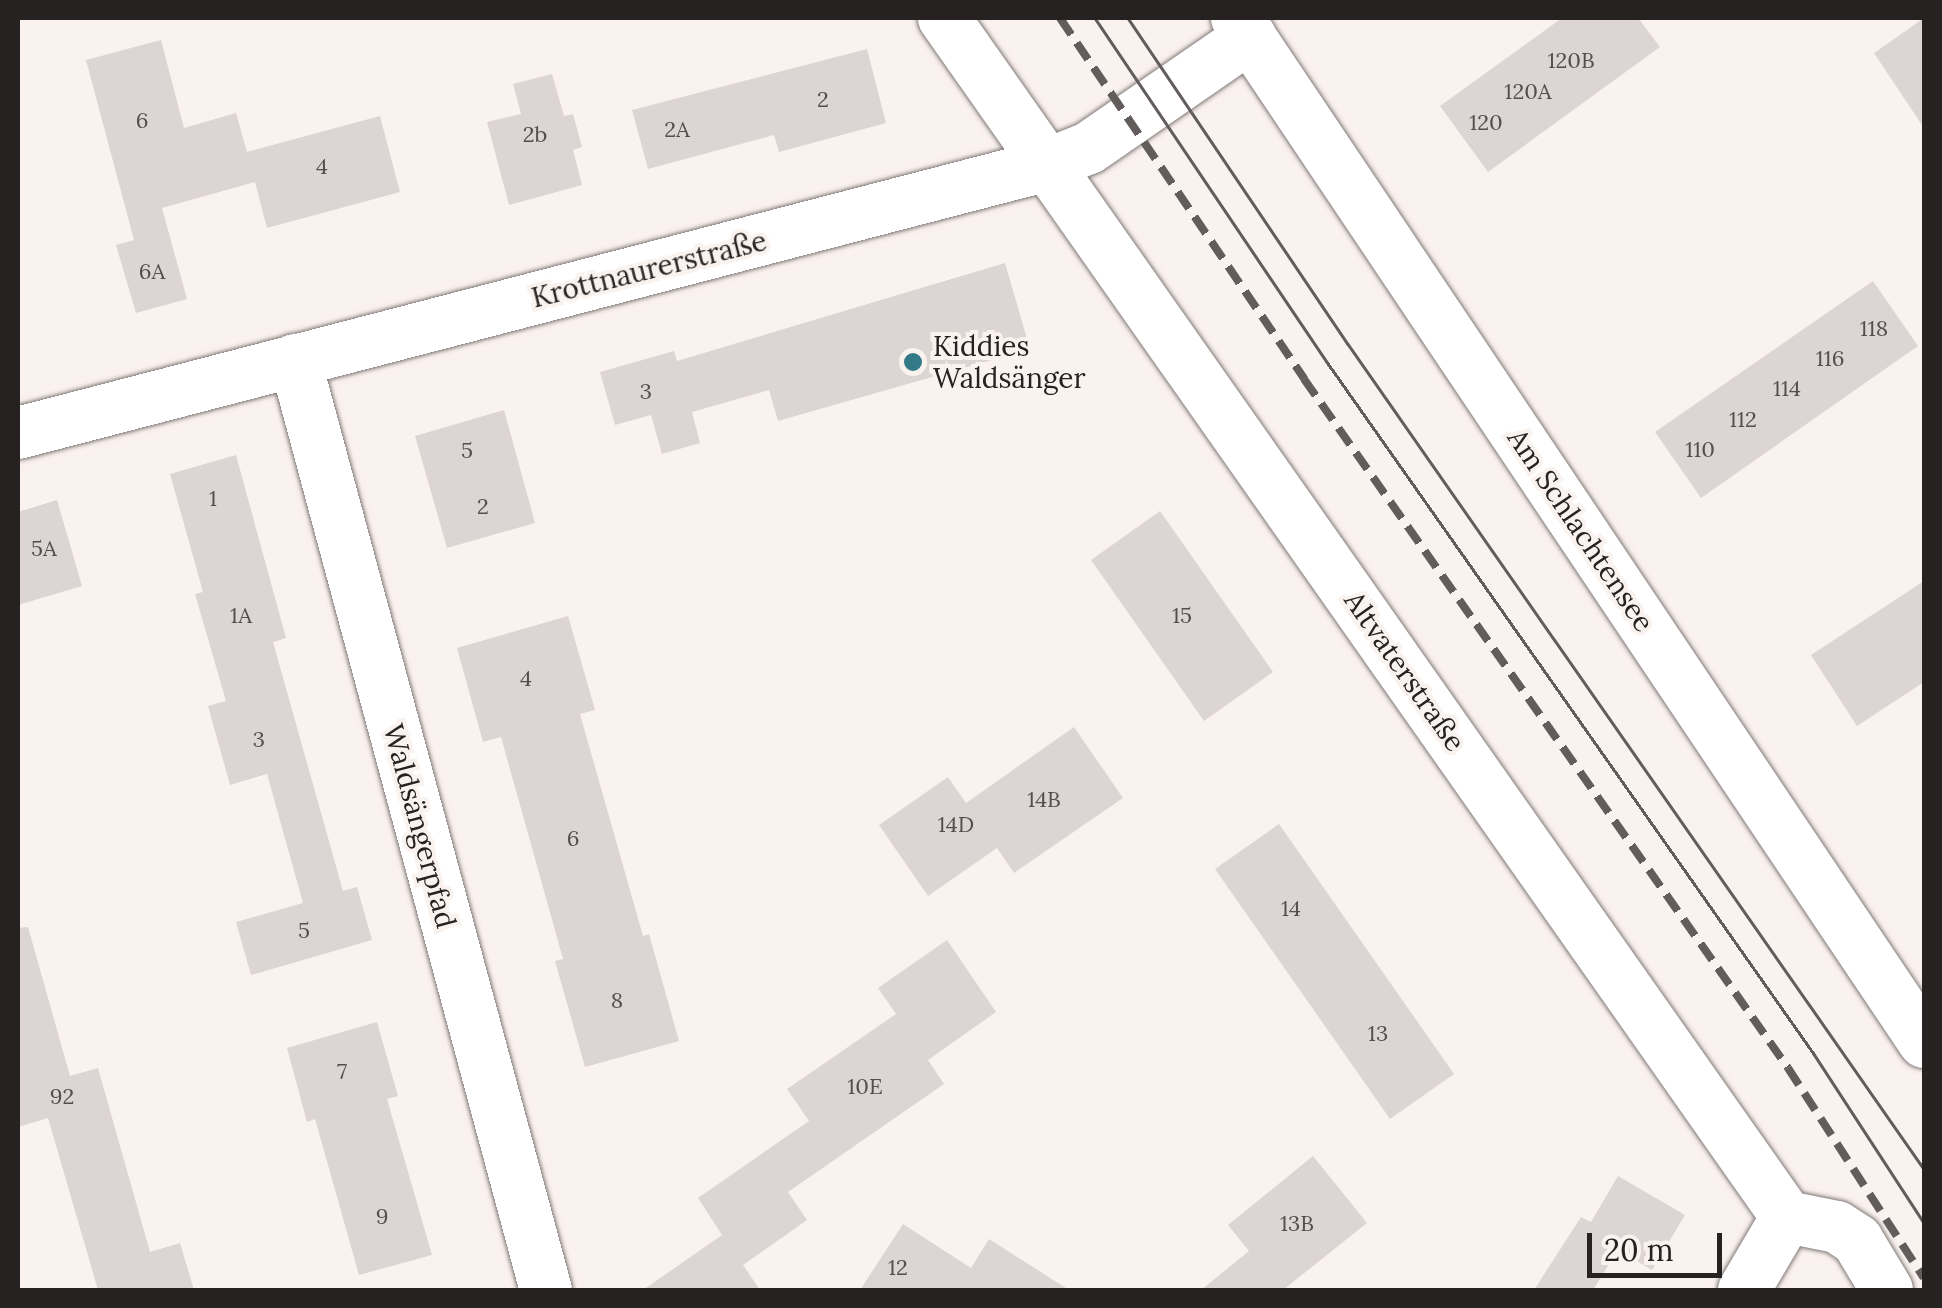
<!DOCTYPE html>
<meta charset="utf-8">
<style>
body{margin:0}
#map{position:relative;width:1942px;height:1308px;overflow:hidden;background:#faf2ef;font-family:Lora,serif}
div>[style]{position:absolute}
.building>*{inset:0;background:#ddd5d3}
.roads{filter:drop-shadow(0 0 2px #807977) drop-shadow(0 0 2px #807977)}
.minor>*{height:52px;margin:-26px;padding:0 26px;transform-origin:26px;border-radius:26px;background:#fff}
.tram>*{height:2.5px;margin:-1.25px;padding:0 1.25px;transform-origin:1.25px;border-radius:1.25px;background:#625d5c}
.rail>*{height:8px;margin-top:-4px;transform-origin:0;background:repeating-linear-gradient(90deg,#625d5c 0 20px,transparent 0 30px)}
.dots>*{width:28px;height:28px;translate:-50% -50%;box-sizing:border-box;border:5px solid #faf2ef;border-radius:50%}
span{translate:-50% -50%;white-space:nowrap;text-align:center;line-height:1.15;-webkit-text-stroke:8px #faf2ef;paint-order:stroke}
.number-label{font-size:22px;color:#534f4e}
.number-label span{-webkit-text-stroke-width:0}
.street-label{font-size:28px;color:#252221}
.poi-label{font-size:28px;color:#252221}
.left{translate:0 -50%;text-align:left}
.frame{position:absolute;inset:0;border:20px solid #252221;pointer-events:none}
.scale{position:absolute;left:1587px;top:1233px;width:135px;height:45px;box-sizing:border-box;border:5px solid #252221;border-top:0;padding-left:12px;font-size:30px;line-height:35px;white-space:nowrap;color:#252221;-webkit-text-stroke:8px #faf2ef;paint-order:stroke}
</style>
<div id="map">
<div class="building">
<i style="clip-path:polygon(1562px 18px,1638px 18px,1660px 47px,1488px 172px,1440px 106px)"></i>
<i style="clip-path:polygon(1924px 18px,1924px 128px,1874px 53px)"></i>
<i style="clip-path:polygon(161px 40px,184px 128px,236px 113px,247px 152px,380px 116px,400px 192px,267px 228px,255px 182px,162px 208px,187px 299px,136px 313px,116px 245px,134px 240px,86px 60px)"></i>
<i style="clip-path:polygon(867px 49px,886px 123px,779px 152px,774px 135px,648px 169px,632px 110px)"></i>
<i style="clip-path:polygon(552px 74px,564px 116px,573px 114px,582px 147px,573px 150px,582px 185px,509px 205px,487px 122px,521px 114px,513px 84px)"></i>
<i style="clip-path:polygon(1005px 263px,1030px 349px,778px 421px,769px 390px,692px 412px,700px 443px,662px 454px,651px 415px,615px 425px,600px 372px,674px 351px,677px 361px)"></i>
<i style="clip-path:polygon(1873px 281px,1918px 346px,1701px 498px,1655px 432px)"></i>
<i style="clip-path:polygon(504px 410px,535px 523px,447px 548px,415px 436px)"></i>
<i style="clip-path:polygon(236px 455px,286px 638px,273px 642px,343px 891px,357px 887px,372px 940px,251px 975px,236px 922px,303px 903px,267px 774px,230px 785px,208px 706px,226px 701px,195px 594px,203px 592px,170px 474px)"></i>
<i style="clip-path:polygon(57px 500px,82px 586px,18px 605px,18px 512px)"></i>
<i style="clip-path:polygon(1160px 511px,1273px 672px,1204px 721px,1091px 560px)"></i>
<i style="clip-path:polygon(1924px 581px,1924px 682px,1857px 726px,1811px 655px)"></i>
<i style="clip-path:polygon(568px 616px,595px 710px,580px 714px,643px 936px,649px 934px,679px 1041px,585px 1067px,555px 961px,563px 959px,501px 737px,483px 742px,457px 648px)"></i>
<i style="clip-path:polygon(1074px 727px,1123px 798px,1014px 873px,997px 848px,928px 896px,879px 825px,948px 777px,966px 803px)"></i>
<i style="clip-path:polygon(1279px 824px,1454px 1074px,1390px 1119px,1215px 869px)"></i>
<i style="clip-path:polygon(28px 927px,70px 1076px,98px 1068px,150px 1252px,180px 1243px,194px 1290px,98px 1290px,48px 1118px,18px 1127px,18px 928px)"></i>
<i style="clip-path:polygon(947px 940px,996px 1012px,928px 1060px,944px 1084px,788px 1192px,807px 1220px,743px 1265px,760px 1290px,643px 1290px,722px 1235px,698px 1198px,809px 1121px,787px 1089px,896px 1014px,878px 988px)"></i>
<i style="clip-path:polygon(377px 1022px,398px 1096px,387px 1099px,432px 1255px,359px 1275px,315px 1119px,307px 1122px,287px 1048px)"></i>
<i style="clip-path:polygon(1313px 1156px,1367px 1223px,1283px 1290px,1201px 1290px,1249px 1251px,1228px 1225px)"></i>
<i style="clip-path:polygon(1618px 1176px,1685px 1215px,1652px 1270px,1618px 1250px,1593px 1290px,1534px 1290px,1581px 1217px,1591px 1222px)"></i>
<i style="clip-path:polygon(903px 1224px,971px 1268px,989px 1239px,1069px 1290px,860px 1290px)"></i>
</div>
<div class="roads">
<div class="minor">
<i style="left:944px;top:18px;width:1466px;rotate:54.89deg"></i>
<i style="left:1787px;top:1217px;width:51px;rotate:11.3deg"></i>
<i style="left:1837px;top:1227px;width:24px;rotate:33deg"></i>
<i style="left:1857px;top:1240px;width:58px;rotate:59deg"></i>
<i style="left:1237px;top:18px;width:1233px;rotate:56.14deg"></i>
<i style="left:295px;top:360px;width:963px;rotate:74.9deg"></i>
<i style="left:18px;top:433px;width:1060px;rotate:-14.59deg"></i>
<i style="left:1044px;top:166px;width:48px;rotate:-21.8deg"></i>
<i style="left:1089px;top:148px;width:196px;rotate:-34.6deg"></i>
<i style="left:1744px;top:1290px;width:85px;rotate:-59.5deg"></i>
</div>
</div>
<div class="tram">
<i style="left:1095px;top:18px;width:415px;rotate:56deg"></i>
<i style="left:1327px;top:362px;width:846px;rotate:54.86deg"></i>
<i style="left:1814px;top:1054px;width:202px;rotate:56.9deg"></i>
<i style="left:1128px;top:18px;width:393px;rotate:56deg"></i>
<i style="left:1348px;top:344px;width:1006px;rotate:55.08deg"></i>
</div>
<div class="rail">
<i style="left:1060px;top:18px;width:436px;rotate:55.9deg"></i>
<i style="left:1304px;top:379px;width:842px;rotate:54.91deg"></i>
<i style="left:1788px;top:1068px;width:250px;rotate:57.1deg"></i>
</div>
<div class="dots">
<i style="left:913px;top:362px;background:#347987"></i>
</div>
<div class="number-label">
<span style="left:1571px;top:61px">120B</span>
<span style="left:1528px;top:92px">120A</span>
<span style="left:823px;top:100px">2</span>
<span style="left:142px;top:121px">6</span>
<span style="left:1486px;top:123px">120</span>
<span style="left:677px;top:130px">2A</span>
<span style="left:535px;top:135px">2b</span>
<span style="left:322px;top:167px">4</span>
<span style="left:152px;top:272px">6A</span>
<span style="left:1874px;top:329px">118</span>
<span style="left:1830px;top:359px">116</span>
<span style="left:1787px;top:389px">114</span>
<span style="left:646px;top:392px">3</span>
<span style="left:1743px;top:420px">112</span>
<span style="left:1700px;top:450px">110</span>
<span style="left:467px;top:451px">5</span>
<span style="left:213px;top:499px">1</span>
<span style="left:483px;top:507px">2</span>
<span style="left:44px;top:549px">5A</span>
<span style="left:241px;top:616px">1A</span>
<span style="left:1182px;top:616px">15</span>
<span style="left:526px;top:679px">4</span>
<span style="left:259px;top:740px">3</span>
<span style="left:1044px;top:800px">14B</span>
<span style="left:956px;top:825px">14D</span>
<span style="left:573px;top:839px">6</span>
<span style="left:1291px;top:909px">14</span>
<span style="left:304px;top:931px">5</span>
<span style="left:617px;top:1001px">8</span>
<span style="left:1378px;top:1034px">13</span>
<span style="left:342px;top:1072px">7</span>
<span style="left:865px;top:1087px">10E</span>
<span style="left:62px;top:1097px">92</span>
<span style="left:382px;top:1217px">9</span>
<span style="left:1297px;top:1224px">13B</span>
<span style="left:898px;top:1268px">12</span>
</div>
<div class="street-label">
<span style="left:649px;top:269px;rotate:-14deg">Krottnaurerstraße</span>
<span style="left:1581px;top:530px;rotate:56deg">Am Schlachtensee</span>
<span style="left:1405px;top:671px;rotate:55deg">Altvaterstraße</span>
<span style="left:420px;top:826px;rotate:75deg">Waldsängerpfad</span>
</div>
<div class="poi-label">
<span class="left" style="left:933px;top:362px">Kiddies<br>Waldsänger</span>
</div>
<div class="frame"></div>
<div class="scale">20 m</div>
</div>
